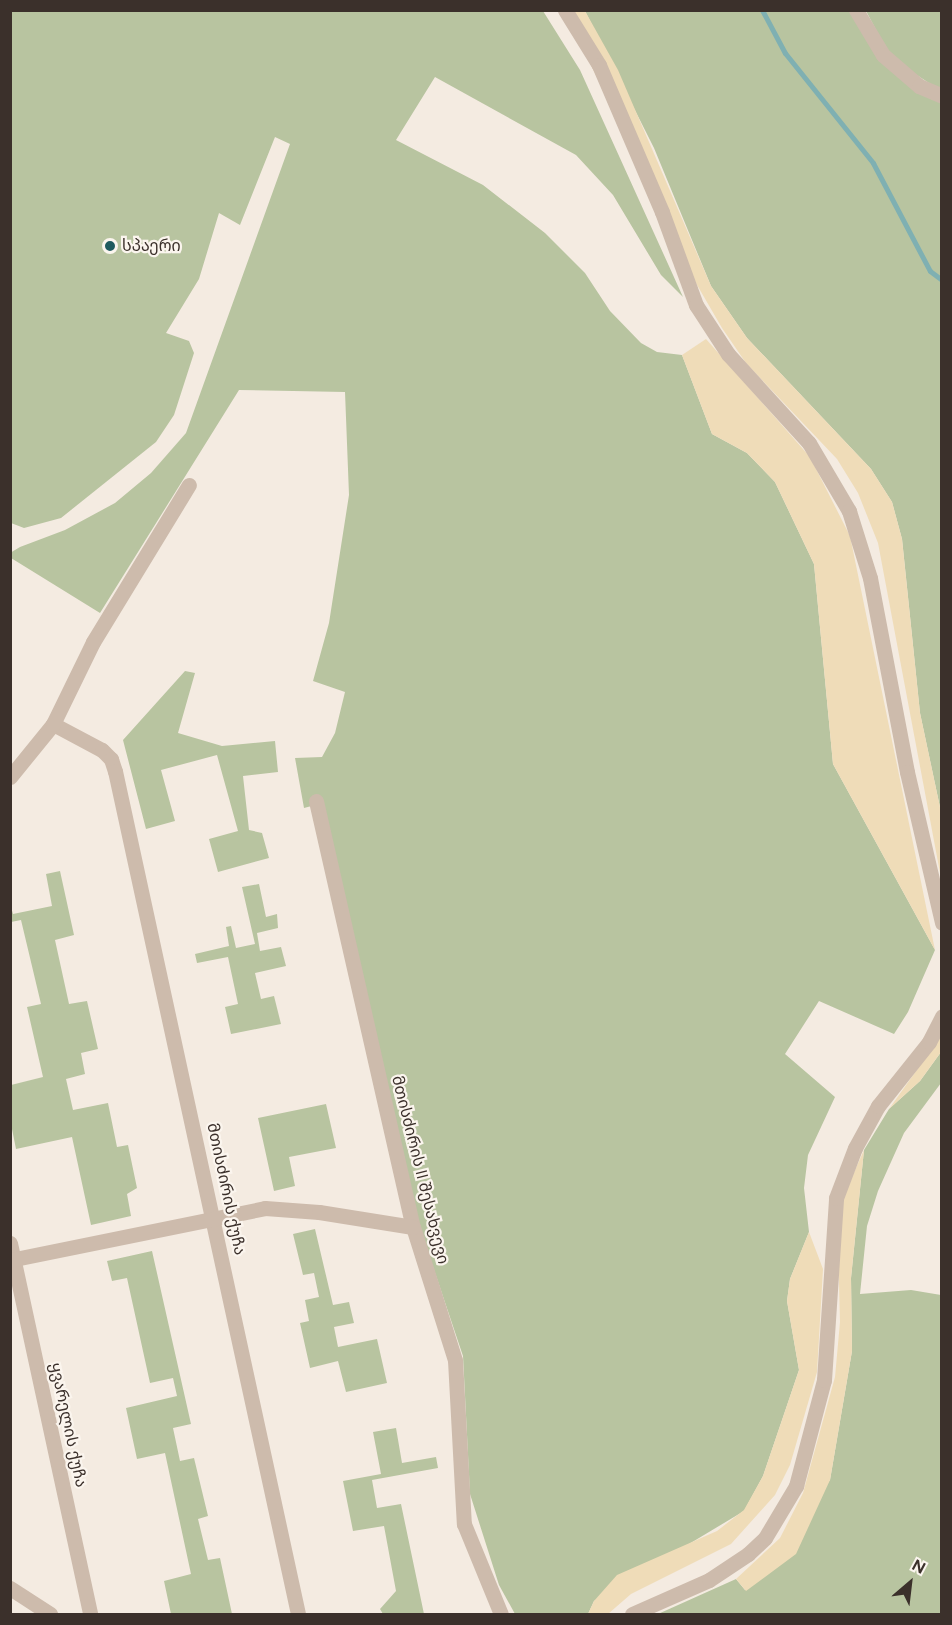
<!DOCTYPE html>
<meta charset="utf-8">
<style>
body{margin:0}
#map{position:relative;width:952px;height:1625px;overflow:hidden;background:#f4ebe1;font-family:Figtree,"Noto Sans Georgian",sans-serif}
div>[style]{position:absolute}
.green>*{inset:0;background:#b8c4a0}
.sand>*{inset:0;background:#efdcb8}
.stream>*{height:5px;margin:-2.5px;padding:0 2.5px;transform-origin:2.5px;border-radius:2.5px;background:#7fb0b2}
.minor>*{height:15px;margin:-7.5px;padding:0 7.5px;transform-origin:7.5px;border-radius:7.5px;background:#cdbbac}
.dots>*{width:16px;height:16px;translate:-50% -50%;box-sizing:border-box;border:3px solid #fbf5ee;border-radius:50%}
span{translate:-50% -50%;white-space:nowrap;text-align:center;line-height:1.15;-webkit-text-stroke:4.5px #fbf5ee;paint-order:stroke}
.poi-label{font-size:16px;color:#3b302b}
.left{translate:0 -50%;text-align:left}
.street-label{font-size:16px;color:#3b302b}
.frame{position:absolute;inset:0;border:12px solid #3b302b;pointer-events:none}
.north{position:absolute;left:880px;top:1553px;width:60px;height:60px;-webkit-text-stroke:4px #fbf5ee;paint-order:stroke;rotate:28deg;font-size:16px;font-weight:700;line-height:24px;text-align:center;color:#3b302b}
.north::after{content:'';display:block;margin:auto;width:21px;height:27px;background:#3b302b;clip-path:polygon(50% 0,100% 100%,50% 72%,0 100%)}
</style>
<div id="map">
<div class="green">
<i style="clip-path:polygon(11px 11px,543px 11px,580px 70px,683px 297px,661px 275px,613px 195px,576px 155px,435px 77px,396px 140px,483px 185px,545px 233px,585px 273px,610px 311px,641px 343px,657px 352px,682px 355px,712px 434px,747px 453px,775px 482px,814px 564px,833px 764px,935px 950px,908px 1012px,894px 1034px,819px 1001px,785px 1054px,835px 1097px,808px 1155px,804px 1188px,809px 1232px,790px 1279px,787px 1301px,799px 1370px,763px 1476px,744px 1511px,594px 1601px,588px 1614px,515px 1614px,499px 1585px,470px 1494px,463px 1356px,418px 1222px,323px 803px,304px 808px,295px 758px,322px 757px,335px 733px,345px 692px,313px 681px,329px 623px,349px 495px,345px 392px,239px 390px,100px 613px,11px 558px,10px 553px,20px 547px,65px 530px,115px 503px,151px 473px,186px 433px,290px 144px,275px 137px,240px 225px,219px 213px,199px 279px,166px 333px,189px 341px,194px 353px,174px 415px,156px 442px,61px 518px,24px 528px,11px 523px)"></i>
<i style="clip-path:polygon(585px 11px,853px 11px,874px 45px,941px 100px,941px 812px,920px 713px,902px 539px,892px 502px,871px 469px,747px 338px,711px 286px,654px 148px)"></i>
<i style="clip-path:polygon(866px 11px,941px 11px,941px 91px,891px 58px)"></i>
<i style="clip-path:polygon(185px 671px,195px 673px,178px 733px,222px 746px,275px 741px,278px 772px,243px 776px,249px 830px,262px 833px,269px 858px,218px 872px,209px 839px,238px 831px,217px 755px,161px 770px,175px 821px,146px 829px,123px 740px)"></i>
<i style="clip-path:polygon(60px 871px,74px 935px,55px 940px,69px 1004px,87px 1001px,98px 1049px,81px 1053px,85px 1074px,66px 1079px,73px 1110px,108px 1103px,117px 1147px,128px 1145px,137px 1188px,127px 1194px,131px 1216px,91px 1225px,72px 1137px,16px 1149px,11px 1124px,11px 1085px,43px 1077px,27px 1007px,41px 1004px,21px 920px,11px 922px,11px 907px,13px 914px,52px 906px,46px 874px)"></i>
<i style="clip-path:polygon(259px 884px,266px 917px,277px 914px,278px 928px,257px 933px,260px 951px,281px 947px,286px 966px,255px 973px,261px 999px,274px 996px,281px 1024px,231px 1034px,225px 1007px,238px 1004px,228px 957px,197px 963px,195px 954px,229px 946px,226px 927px,231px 926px,236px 948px,255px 944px,242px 887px)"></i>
<i style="clip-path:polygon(941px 1052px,941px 1083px,904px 1133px,878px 1191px,867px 1226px,860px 1294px,911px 1290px,941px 1295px,941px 1614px,658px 1614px,736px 1579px,745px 1590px,830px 1480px,852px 1351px,851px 1278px,864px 1150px,889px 1109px,920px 1081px)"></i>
<i style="clip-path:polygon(326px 1104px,336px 1148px,289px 1157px,295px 1186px,274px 1191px,258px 1118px)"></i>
<i style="clip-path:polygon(315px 1229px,333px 1305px,349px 1302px,354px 1323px,334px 1327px,338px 1347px,377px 1339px,387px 1383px,346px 1392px,338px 1361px,310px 1368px,300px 1323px,309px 1321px,305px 1300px,319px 1297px,314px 1273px,303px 1275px,293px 1234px)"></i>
<i style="clip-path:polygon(152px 1251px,191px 1424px,173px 1428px,180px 1461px,194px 1458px,208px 1516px,198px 1519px,208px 1560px,220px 1558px,232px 1614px,171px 1614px,164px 1581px,191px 1574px,165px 1453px,137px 1459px,126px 1408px,177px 1396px,173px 1378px,150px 1383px,127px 1278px,112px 1281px,107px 1261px)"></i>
<i style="clip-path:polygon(396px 1428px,402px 1463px,436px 1457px,438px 1468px,372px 1480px,377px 1508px,401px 1504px,424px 1614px,383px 1614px,380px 1609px,396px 1591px,384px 1526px,353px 1531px,343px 1481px,381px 1474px,373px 1432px)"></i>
</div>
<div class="sand">
<i style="clip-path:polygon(565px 11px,585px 11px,618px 70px,711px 286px,747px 338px,871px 469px,892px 502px,902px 539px,920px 713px,941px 812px,941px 878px,878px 543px,858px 493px,837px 459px,746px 363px,722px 328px,693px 278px)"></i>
<i style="clip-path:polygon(706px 339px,810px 457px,850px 536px,935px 950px,833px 764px,814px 564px,775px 482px,747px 453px,712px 434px,682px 355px)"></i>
<i style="clip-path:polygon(941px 1036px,941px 1052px,920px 1081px,889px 1109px)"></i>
<i style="clip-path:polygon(864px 1150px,851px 1278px,852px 1351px,830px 1480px,796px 1554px,746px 1591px,736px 1579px,780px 1538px,803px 1493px,835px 1377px,840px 1322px,838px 1243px,842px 1199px)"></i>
<i style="clip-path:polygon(809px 1232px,823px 1269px,817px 1372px,790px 1465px,775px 1495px,731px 1544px,631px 1594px,608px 1614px,588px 1614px,594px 1601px,617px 1575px,717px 1531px,744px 1510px,763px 1476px,799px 1370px,787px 1301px,790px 1279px)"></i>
</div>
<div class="stream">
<i style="left:762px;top:10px;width:49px;rotate:61.9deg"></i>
<i style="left:785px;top:53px;width:141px;rotate:51.3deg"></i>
<i style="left:873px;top:163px;width:122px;rotate:62.2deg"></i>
<i style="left:930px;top:271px;width:15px;rotate:37deg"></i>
</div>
<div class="minor">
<i style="left:565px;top:10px;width:65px;rotate:58.3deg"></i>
<i style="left:599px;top:65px;width:160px;rotate:66.8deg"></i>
<i style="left:662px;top:212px;width:99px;rotate:69.9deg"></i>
<i style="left:696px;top:305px;width:59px;rotate:56.9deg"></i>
<i style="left:728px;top:354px;width:120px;rotate:47.7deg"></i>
<i style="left:809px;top:443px;width:79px;rotate:59.5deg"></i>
<i style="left:849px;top:511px;width:70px;rotate:72.6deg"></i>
<i style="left:870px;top:578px;width:197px;rotate:79.2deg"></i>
<i style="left:907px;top:772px;width:155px;rotate:76.9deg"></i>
<i style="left:856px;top:10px;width:52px;rotate:59deg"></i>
<i style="left:883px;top:55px;width:48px;rotate:40.7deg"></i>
<i style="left:919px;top:86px;width:25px;rotate:23deg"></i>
<i style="left:53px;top:724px;width:55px;rotate:28deg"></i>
<i style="left:102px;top:750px;width:13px;rotate:45deg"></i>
<i style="left:111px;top:759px;width:13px;rotate:72deg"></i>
<i style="left:115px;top:771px;width:863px;rotate:77.75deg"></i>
<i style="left:10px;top:777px;width:68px;rotate:-50.9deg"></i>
<i style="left:53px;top:724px;width:91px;rotate:-64deg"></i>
<i style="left:93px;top:642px;width:184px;rotate:-58.6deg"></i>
<i style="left:316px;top:801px;width:437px;rotate:77.2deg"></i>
<i style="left:413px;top:1227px;width:139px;rotate:72.5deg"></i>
<i style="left:455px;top:1360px;width:164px;rotate:86.9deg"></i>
<i style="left:464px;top:1524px;width:97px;rotate:67.7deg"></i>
<i style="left:10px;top:1243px;width:380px;rotate:77.8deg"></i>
<i style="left:10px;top:1260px;width:260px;rotate:-11.5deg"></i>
<i style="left:265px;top:1208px;width:54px;rotate:4.2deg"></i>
<i style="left:319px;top:1212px;width:95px;rotate:9.1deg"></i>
<i style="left:10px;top:1588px;width:48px;rotate:33deg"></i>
<i style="left:632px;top:1614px;width:84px;rotate:-23.8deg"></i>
<i style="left:709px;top:1580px;width:47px;rotate:-33.7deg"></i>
<i style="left:748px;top:1554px;width:23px;rotate:-43deg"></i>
<i style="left:765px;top:1538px;width:61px;rotate:-59.2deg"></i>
<i style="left:796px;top:1486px;width:110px;rotate:-75.2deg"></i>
<i style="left:824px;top:1380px;width:182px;rotate:-86.2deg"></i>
<i style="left:836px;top:1198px;width:53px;rotate:-69.2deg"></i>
<i style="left:855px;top:1148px;width:48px;rotate:-61.3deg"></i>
<i style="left:878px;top:1106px;width:82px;rotate:-51.4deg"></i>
<i style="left:929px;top:1042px;width:29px;rotate:-63deg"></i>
</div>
<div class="dots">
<i style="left:110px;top:246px;background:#1f5a5e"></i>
</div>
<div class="poi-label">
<span class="left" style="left:122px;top:246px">სპაერი</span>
</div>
<div class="street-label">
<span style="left:420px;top:1170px;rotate:76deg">მთისძირის II შესახვევი</span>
<span style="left:226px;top:1189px;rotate:78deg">მთისძირის ქუჩა</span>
<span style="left:68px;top:1425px;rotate:78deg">ყვარელის ქუჩა</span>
</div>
<div class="frame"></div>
<div class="north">N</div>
</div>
